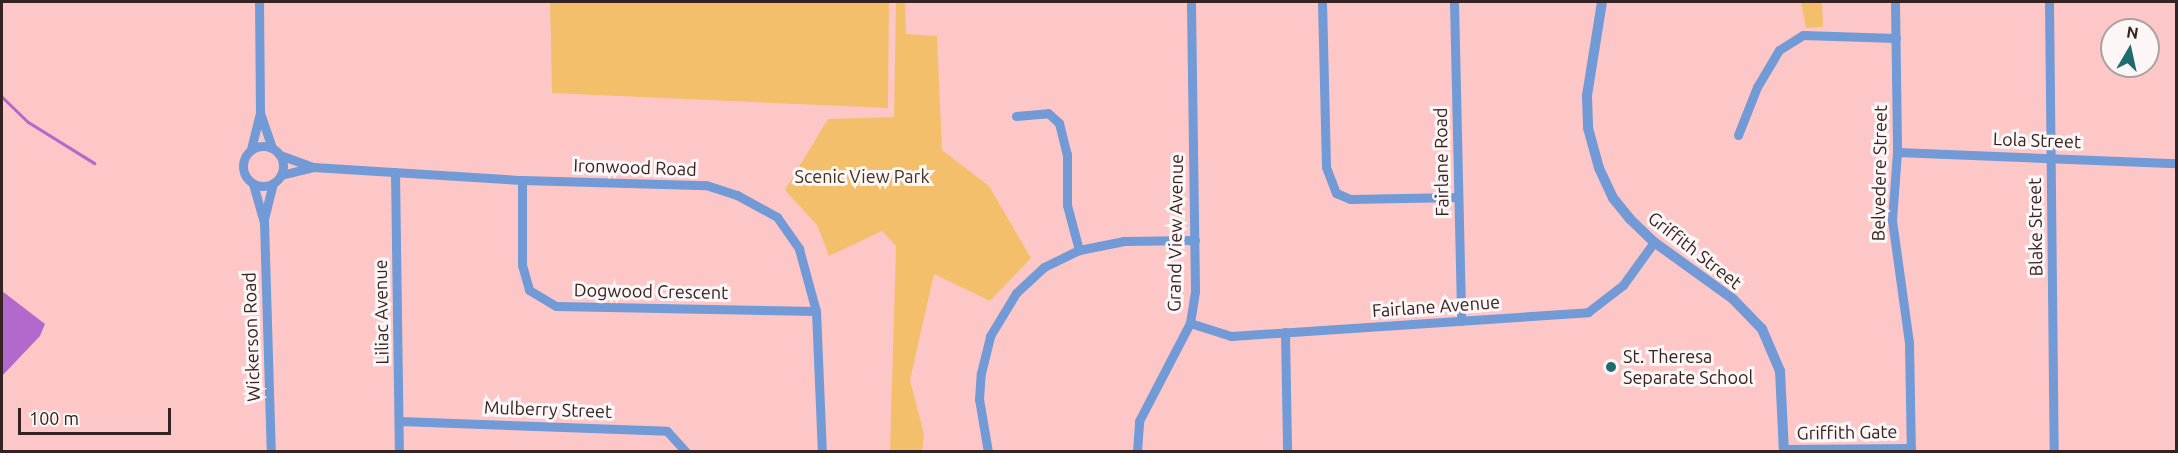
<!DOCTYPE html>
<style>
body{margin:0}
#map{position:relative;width:2178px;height:453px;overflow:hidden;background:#fdc7c8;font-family:Ubuntu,sans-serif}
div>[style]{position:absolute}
.green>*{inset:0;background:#f4bf6b}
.water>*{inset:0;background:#b369cb}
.stream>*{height:3px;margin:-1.5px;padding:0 1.5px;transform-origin:1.5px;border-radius:1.5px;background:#b369cb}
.minor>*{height:9px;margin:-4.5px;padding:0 4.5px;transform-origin:4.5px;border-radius:4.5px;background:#719ad6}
.minor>.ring{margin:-4.5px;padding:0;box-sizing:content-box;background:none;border:9px solid #719ad6;border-radius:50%}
.tertiary>*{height:10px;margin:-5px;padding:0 5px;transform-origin:5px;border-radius:5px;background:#719ad6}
.dots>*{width:16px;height:16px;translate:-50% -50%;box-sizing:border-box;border:3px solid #fcf6f6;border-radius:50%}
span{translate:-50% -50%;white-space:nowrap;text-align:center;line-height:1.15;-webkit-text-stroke:6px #fcf6f6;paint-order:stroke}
.street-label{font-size:18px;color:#352222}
.park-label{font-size:18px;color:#41341f}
.poi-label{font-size:18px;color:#352222}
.left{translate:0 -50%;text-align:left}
.frame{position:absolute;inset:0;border:3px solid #352222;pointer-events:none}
.north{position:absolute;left:2100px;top:18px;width:60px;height:60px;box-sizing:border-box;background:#fcf6f6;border:2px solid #aca1a1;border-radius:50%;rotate:9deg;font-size:16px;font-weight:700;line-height:24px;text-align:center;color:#352222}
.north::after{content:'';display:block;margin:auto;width:21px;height:27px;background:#1f6c6e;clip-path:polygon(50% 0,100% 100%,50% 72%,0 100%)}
.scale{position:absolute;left:18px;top:408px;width:153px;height:27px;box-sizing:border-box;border:3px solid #352222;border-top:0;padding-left:8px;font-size:18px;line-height:21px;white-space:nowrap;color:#352222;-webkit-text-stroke:4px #fcf6f6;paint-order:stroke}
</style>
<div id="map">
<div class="green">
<i style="clip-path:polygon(550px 2px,889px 2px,888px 108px,552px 93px)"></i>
<i style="clip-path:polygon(896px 2px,905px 2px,906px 34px,937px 36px,942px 150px,989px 186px,1031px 258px,990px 301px,934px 274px,910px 380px,924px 434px,922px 451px,890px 451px,896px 246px,882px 231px,829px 256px,817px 225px,785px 190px,828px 119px,894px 117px)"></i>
<i style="clip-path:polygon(1801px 2px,1822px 2px,1823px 27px,1806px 28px)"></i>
</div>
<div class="water">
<i style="clip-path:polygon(2px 291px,45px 324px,40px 336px,2px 376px)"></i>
</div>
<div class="stream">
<i style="left:2px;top:97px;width:36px;rotate:44deg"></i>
<i style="left:28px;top:122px;width:78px;rotate:31.8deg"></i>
</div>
<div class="minor">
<i style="left:1322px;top:2px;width:165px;rotate:88.6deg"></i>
<i style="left:1326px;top:167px;width:28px;rotate:69deg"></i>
<i style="left:1336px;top:193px;width:15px;rotate:23deg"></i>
<i style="left:1350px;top:199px;width:108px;rotate:-1.1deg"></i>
<i style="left:1454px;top:2px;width:319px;rotate:88.7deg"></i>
<i style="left:1895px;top:2px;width:150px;rotate:89.2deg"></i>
<i style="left:1897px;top:152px;width:68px;rotate:94.2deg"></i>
<i style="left:1892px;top:220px;width:123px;rotate:82.1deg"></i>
<i style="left:1909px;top:342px;width:110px;rotate:89deg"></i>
<i style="left:2049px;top:2px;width:450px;rotate:89.4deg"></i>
<i style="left:260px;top:113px;width:36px;rotate:71deg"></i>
<i style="left:1016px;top:116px;width:32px;rotate:-5deg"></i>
<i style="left:1048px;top:113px;width:15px;rotate:42deg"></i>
<i style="left:1059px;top:123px;width:32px;rotate:76deg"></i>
<i style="left:1067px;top:154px;width:51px;rotate:90deg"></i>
<i style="left:1067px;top:205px;width:47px;rotate:75.1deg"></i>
<i style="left:1738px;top:135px;width:52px;rotate:-68.4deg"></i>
<i style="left:1757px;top:87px;width:43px;rotate:-59.3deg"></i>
<i style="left:1779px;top:50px;width:28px;rotate:-32deg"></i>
<i style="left:1803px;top:35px;width:93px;rotate:1.8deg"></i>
<i class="ring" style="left:243px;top:146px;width:31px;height:31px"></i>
<i style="left:251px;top:149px;width:37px;rotate:-76deg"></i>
<i style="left:260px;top:113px;width:111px;rotate:-90.5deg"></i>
<i style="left:1897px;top:152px;width:279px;rotate:2.3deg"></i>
<i style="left:280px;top:155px;width:35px;rotate:20deg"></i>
<i style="left:313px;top:167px;width:209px;rotate:3.6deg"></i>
<i style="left:522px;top:180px;width:184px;rotate:1.6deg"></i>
<i style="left:706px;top:185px;width:33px;rotate:18deg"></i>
<i style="left:737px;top:195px;width:46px;rotate:28.8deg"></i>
<i style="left:777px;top:217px;width:39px;rotate:55deg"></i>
<i style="left:799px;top:249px;width:64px;rotate:74.7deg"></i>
<i style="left:816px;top:311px;width:141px;rotate:87.6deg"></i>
<i style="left:395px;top:172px;width:280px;rotate:89.2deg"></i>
<i style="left:281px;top:175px;width:33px;rotate:-14deg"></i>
<i style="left:522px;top:180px;width:85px;rotate:90deg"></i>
<i style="left:522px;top:265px;width:26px;rotate:74deg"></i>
<i style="left:529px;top:290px;width:31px;rotate:31deg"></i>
<i style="left:556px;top:306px;width:260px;rotate:1.1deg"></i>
<i style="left:253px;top:184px;width:40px;rotate:74deg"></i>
<i style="left:264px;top:222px;width:230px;rotate:88.3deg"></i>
<i style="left:264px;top:219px;width:37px;rotate:-76deg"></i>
<i style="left:1190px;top:323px;width:43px;rotate:17.6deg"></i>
<i style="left:1231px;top:336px;width:358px;rotate:-3.8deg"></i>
<i style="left:1588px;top:312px;width:44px;rotate:-37.6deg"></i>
<i style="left:1623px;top:285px;width:53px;rotate:-54.2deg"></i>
<i style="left:1285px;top:332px;width:120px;rotate:89deg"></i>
<i style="left:399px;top:421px;width:268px;rotate:2.1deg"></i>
<i style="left:667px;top:431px;width:28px;rotate:48deg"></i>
<i style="left:1784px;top:449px;width:127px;rotate:-0.5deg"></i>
<i style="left:988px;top:452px;width:54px;rotate:-99.6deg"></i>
<i style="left:979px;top:399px;width:26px;rotate:-86deg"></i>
<i style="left:981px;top:373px;width:38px;rotate:-76deg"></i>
<i style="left:990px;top:336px;width:50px;rotate:-58.8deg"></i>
<i style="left:1016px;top:293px;width:38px;rotate:-43deg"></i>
<i style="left:1044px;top:267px;width:39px;rotate:-26deg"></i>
<i style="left:1079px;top:250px;width:46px;rotate:-11.3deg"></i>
<i style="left:1124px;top:241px;width:71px;rotate:-0.8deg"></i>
<i style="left:1137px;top:452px;width:31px;rotate:-86deg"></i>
<i style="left:1139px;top:421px;width:110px;rotate:-62.5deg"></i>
<i style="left:1190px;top:323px;width:32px;rotate:-81deg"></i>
<i style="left:1195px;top:291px;width:289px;rotate:-90.8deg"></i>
</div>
<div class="tertiary">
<i style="left:1602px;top:2px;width:95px;rotate:99.1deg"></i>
<i style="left:1587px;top:96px;width:32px;rotate:88deg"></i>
<i style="left:1588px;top:128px;width:41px;rotate:74.6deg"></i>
<i style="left:1599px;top:168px;width:33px;rotate:65deg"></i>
<i style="left:1613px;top:198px;width:27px;rotate:51deg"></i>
<i style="left:1630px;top:219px;width:33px;rotate:44deg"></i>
<i style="left:1654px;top:242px;width:97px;rotate:35.8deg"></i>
<i style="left:1733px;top:299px;width:42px;rotate:46deg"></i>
<i style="left:1762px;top:329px;width:46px;rotate:66.8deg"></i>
<i style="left:1780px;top:371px;width:81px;rotate:87.2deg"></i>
</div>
<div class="dots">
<i style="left:1611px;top:367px;background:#1f6c6e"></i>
</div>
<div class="street-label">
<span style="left:2037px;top:140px;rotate:2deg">Lola Street</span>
<span style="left:1441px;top:162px;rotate:-91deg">Fairlane Road</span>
<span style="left:635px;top:167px;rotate:2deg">Ironwood Road</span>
<span style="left:1879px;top:173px;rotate:-89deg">Belvedere Street</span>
<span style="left:2035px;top:227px;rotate:-91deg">Blake Street</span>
<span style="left:1175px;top:233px;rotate:-89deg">Grand View Avenue</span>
<span style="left:1695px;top:250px;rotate:38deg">Griffith Street</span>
<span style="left:651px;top:291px;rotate:1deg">Dogwood Crescent</span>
<span style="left:1436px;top:306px;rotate:-4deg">Fairlane Avenue</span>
<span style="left:381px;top:312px;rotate:-91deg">Liliac Avenue</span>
<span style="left:251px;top:337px;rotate:-92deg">Wickerson Road</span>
<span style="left:548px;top:409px;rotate:2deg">Mulberry Street</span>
<span style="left:1847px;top:432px;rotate:-1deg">Griffith Gate</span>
</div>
<div class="park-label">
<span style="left:862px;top:176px">Scenic View Park</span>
</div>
<div class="poi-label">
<span class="left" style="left:1623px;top:367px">St. Theresa<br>Separate School</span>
</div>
<div class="frame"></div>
<div class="north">N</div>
<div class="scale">100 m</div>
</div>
